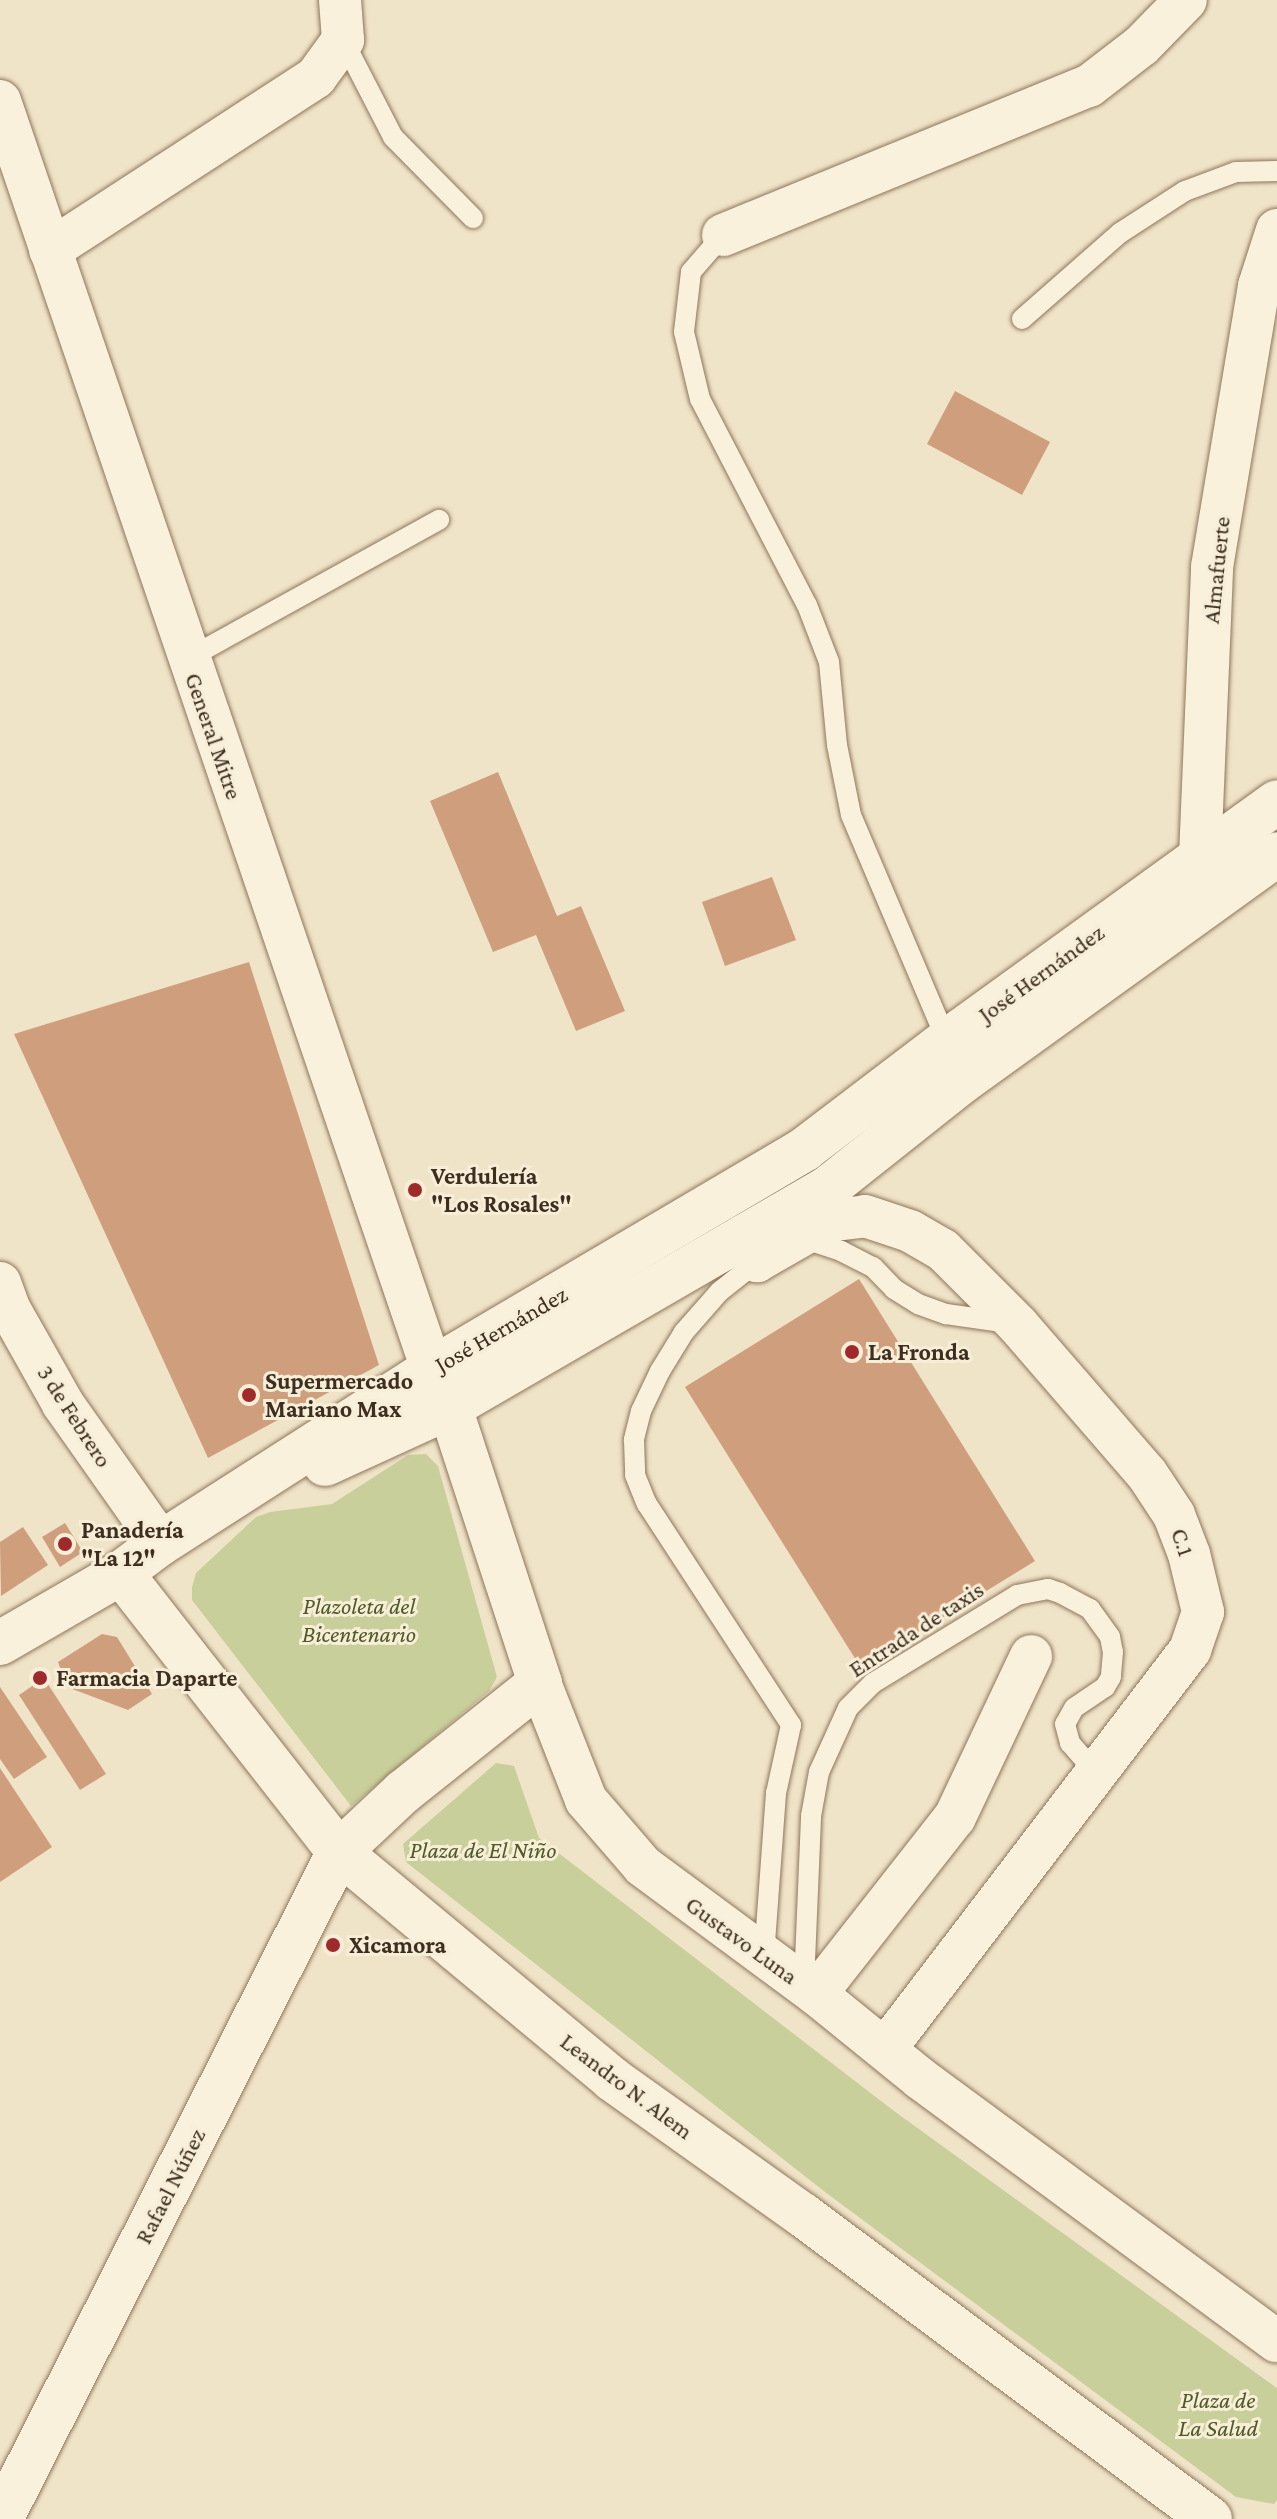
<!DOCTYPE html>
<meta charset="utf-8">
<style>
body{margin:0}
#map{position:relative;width:1277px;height:2519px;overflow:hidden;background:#f0e4c8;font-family:"Crimson Pro",serif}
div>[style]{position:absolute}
.green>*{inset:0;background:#c9cf9b}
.building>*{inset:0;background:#cf9f7d}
.roads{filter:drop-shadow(0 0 2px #8d765c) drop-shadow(0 0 2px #8d765c)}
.lane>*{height:20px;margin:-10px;padding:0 10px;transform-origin:10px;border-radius:10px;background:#faf1dc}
.street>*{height:42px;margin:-21px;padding:0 21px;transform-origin:21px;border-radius:21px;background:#faf1dc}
.secondary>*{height:44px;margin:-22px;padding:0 22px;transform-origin:22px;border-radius:22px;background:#faf1dc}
.dots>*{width:22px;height:22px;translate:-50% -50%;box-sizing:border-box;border:4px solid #f7eed8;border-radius:50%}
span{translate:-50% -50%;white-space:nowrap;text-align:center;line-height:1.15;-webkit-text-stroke:6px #f7eed8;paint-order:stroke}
.street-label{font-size:24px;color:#3d2e20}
.poi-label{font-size:24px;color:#3d2e20;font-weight:700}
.left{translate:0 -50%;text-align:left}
.park-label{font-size:24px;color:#4d5a26;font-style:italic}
</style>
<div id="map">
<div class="green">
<i style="clip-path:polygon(426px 1454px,438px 1466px,497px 1677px,489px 1691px,351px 1806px,192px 1600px,192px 1587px,196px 1573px,256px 1517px,270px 1512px,332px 1504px,408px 1455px)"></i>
<i style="clip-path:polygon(496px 1763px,514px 1766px,539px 1838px,894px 2111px,1277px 2388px,1277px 2500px,1274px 2504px,1236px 2497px,825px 2192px,406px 1862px,403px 1844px)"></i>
</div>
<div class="building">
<i style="clip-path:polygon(955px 391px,1050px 442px,1022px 495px,927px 444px)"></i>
<i style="clip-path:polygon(498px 772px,557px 916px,581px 906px,625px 1011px,576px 1031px,536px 935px,493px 952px,430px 801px)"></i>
<i style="clip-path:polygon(772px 877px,796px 940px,725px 966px,702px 902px)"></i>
<i style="clip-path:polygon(249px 962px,379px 1365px,208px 1458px,14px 1034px)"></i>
<i style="clip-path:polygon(859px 1279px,1035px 1561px,861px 1668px,685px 1387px)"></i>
<i style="clip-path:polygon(65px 1523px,83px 1552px,60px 1567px,42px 1537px)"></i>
<i style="clip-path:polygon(23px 1527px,48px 1565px,1px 1596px,0 1542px)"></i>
<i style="clip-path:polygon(102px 1634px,117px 1637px,152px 1694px,128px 1710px,67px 1687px,58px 1662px)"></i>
<i style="clip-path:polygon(44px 1678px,106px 1774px,80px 1790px,19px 1695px)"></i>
<i style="clip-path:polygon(0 1687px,47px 1757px,14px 1779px,0 1759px)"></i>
<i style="clip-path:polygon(0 1768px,52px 1847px,0 1882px)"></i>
</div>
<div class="roads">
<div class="lane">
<i style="left:343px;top:40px;width:109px;rotate:62.7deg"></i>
<i style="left:393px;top:137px;width:114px;rotate:45.4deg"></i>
<i style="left:723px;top:235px;width:49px;rotate:130.9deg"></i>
<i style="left:691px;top:272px;width:60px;rotate:96.7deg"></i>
<i style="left:684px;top:332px;width:69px;rotate:76.6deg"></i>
<i style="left:700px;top:399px;width:232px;rotate:62.6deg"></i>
<i style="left:807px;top:605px;width:61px;rotate:68.9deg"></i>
<i style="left:829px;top:662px;width:83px;rotate:84.5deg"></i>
<i style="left:837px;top:745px;width:71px;rotate:78.7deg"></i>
<i style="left:851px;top:815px;width:246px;rotate:67deg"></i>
<i style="left:1022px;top:319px;width:130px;rotate:-41.3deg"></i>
<i style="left:1120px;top:233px;width:77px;rotate:-32.9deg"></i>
<i style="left:1185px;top:191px;width:54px;rotate:-20.4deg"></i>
<i style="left:1236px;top:172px;width:41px;rotate:-1.4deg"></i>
<i style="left:187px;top:659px;width:288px;rotate:-28.9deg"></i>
<i style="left:803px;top:1243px;width:8px;rotate:-14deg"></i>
<i style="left:811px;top:1241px;width:32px;rotate:18deg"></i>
<i style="left:841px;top:1251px;width:36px;rotate:27deg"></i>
<i style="left:873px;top:1267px;width:30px;rotate:46deg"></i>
<i style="left:894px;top:1289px;width:28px;rotate:32deg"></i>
<i style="left:918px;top:1304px;width:30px;rotate:20deg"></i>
<i style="left:946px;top:1314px;width:64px;rotate:8.1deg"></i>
<i style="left:762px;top:1258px;width:53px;rotate:141.8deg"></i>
<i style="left:720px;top:1291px;width:55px;rotate:131.3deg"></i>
<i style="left:684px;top:1332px;width:46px;rotate:121.6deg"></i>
<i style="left:660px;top:1371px;width:44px;rotate:115.4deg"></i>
<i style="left:641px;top:1411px;width:30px;rotate:104deg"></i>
<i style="left:634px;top:1440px;width:35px;rotate:88deg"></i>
<i style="left:635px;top:1475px;width:31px;rotate:68deg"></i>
<i style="left:647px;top:1504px;width:264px;rotate:56.9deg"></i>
<i style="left:791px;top:1725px;width:70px;rotate:102.4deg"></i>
<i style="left:776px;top:1793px;width:164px;rotate:94.2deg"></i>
<i style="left:804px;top:1985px;width:169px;rotate:-87.6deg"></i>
<i style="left:811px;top:1816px;width:45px;rotate:-79.7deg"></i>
<i style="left:819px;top:1772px;width:70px;rotate:-65.6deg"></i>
<i style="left:848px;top:1708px;width:35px;rotate:-45deg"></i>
<i style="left:873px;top:1683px;width:169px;rotate:-31.4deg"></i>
<i style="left:1017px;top:1595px;width:32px;rotate:-11deg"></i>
<i style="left:1048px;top:1589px;width:13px;rotate:18deg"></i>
<i style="left:1060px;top:1593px;width:34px;rotate:28deg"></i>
<i style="left:1090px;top:1609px;width:34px;rotate:54deg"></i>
<i style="left:1110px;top:1637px;width:15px;rotate:79deg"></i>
<i style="left:1113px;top:1652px;width:25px;rotate:95deg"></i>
<i style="left:1111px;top:1677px;width:12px;rotate:121deg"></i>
<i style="left:1105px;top:1687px;width:37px;rotate:146deg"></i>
<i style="left:1074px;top:1708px;width:18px;rotate:119deg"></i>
<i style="left:1065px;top:1724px;width:20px;rotate:75deg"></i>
<i style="left:1070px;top:1743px;width:40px;rotate:49deg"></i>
</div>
<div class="street">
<i style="left:0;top:101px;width:1340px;rotate:71.19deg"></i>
<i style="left:723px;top:235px;width:395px;rotate:-22.2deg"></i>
<i style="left:1089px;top:86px;width:66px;rotate:-37.6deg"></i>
<i style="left:1141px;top:46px;width:64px;rotate:-45.6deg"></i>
<i style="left:50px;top:250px;width:317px;rotate:-33deg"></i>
<i style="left:316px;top:77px;width:46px;rotate:-53.9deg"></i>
<i style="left:343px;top:40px;width:40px;rotate:-94.3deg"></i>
<i style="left:1200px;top:857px;width:290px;rotate:-87.6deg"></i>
<i style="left:1212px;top:567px;width:285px;rotate:-80.5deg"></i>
<i style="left:1259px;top:286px;width:59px;rotate:-72.2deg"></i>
<i style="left:743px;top:1236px;width:29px;rotate:61deg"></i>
<i style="left:757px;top:1261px;width:81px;rotate:-29.7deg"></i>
<i style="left:827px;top:1221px;width:38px;rotate:-7deg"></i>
<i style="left:865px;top:1216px;width:47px;rotate:18.4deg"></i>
<i style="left:910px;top:1231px;width:38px;rotate:30deg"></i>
<i style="left:943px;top:1250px;width:105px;rotate:45deg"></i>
<i style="left:1017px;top:1324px;width:198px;rotate:49.1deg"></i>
<i style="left:1147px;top:1474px;width:49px;rotate:56.6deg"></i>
<i style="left:1174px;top:1515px;width:42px;rotate:69deg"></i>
<i style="left:1189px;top:1554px;width:60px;rotate:76.4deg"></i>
<i style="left:1203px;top:1612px;width:40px;rotate:108.9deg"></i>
<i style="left:1190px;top:1650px;width:501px;rotate:127.37deg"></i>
<i style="left:0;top:1283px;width:27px;rotate:70deg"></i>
<i style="left:9px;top:1308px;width:110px;rotate:60.6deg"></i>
<i style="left:63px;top:1404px;width:170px;rotate:54.8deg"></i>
<i style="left:540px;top:1683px;width:126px;rotate:68.5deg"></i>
<i style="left:586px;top:1800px;width:87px;rotate:49.2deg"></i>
<i style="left:643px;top:1866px;width:215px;rotate:36.5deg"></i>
<i style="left:816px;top:1994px;width:135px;rotate:39deg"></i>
<i style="left:921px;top:2079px;width:442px;rotate:36.4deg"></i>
<i style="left:816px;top:1994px;width:225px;rotate:-51.9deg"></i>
<i style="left:955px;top:1817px;width:178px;rotate:-64.7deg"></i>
</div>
<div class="secondary">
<i style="left:325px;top:1464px;width:137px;rotate:-24.5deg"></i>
<i style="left:450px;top:1407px;width:438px;rotate:-30.1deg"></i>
<i style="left:829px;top:1187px;width:167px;rotate:-38.4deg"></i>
<i style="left:960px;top:1083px;width:391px;rotate:-35.8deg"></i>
<i style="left:121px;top:1573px;width:354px;rotate:52deg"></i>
<i style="left:339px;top:1852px;width:355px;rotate:39.7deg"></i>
<i style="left:612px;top:2079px;width:234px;rotate:35.5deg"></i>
<i style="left:803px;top:2215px;width:508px;rotate:36.76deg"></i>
<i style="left:0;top:1643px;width:140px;rotate:-30deg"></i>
<i style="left:121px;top:1573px;width:50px;rotate:-36.9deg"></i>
<i style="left:161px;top:1543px;width:322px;rotate:-32.7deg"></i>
<i style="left:432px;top:1369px;width:433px;rotate:-30.5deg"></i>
<i style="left:805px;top:1149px;width:178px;rotate:-37.3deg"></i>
<i style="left:947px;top:1041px;width:407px;rotate:-35.9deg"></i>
<i style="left:1px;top:2519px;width:748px;rotate:-63.13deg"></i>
<i style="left:339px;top:1852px;width:88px;rotate:-43.2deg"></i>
<i style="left:403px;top:1792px;width:175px;rotate:-38.5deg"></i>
<i style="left:540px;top:1683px;width:290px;rotate:-108.1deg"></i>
<i style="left:450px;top:1407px;width:42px;rotate:-115.3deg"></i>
</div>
</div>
<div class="dots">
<i style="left:415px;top:1190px;background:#9e2a2b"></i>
<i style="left:852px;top:1352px;background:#9e2a2b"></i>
<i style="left:249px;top:1395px;background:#9e2a2b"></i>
<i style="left:65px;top:1544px;background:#9e2a2b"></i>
<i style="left:40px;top:1678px;background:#9e2a2b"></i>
<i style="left:333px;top:1945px;background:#9e2a2b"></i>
</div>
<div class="street-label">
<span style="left:1216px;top:570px;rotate:-84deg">Almafuerte</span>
<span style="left:214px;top:736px;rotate:71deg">General Mitre</span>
<span style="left:1041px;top:973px;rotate:-36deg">José Hernández</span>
<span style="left:501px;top:1329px;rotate:-30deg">José Hernández</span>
<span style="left:75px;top:1416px;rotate:57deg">3 de Febrero</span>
<span style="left:1183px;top:1542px;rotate:71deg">C.1</span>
<span style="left:916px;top:1629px;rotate:-33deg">Entrada de taxis</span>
<span style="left:742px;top:1940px;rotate:36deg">Gustavo Luna</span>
<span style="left:627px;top:2086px;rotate:37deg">Leandro N. Alem</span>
<span style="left:170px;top:2186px;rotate:-63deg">Rafael Núñez</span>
</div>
<div class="poi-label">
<span class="left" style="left:431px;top:1190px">Verdulería<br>"Los Rosales"</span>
<span class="left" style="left:868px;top:1352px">La Fronda</span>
<span class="left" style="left:265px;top:1395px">Supermercado<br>Mariano Max</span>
<span class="left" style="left:81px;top:1544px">Panadería<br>"La 12"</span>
<span class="left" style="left:56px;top:1678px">Farmacia Daparte</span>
<span class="left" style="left:349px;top:1945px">Xicamora</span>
</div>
<div class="park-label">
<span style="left:359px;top:1620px">Plazoleta del<br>Bicentenario</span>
<span style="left:483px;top:1850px">Plaza de El Niño</span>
<span style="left:1218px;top:2414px">Plaza de<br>La Salud</span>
</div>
</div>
